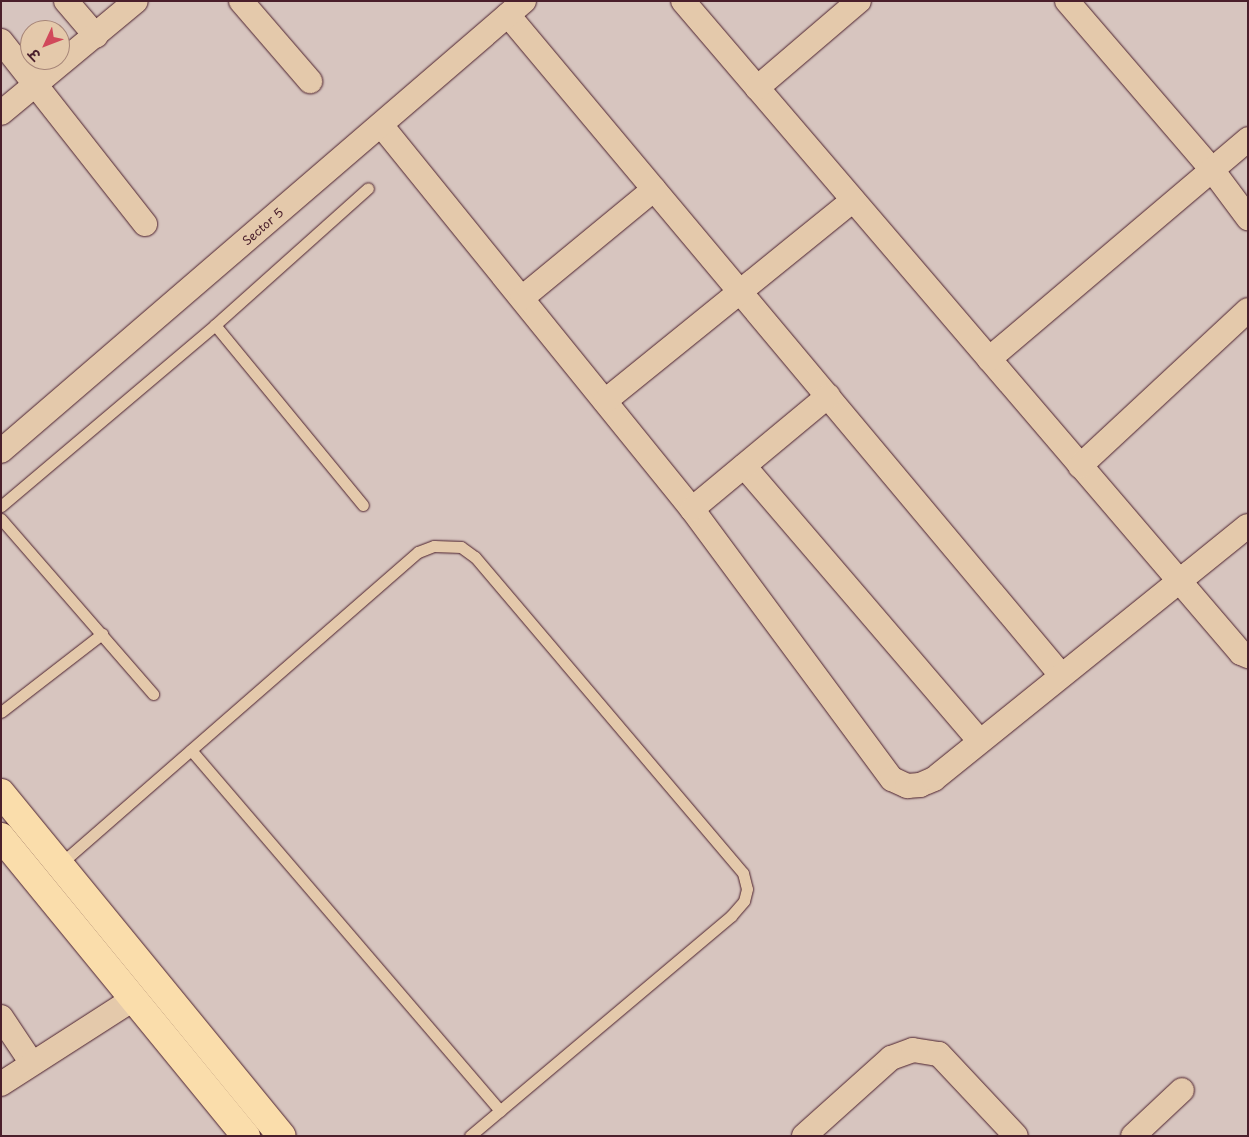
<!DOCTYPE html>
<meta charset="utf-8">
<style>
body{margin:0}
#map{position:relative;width:1249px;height:1137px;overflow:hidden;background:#d7c5bf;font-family:"Playpen Sans","Playpen Sans Deva",sans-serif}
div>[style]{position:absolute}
.roads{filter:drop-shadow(0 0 1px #4a1f2b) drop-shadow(0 0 1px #4a1f2b)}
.lane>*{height:11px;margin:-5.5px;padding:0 5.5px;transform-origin:5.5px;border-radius:5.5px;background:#e4c9ab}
.street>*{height:24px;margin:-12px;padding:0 12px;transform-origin:12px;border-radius:12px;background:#e4c9ab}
.primary>*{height:28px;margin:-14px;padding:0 14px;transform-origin:14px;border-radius:14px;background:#faddab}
span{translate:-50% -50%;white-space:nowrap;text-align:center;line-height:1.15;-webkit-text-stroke:4px #e4c9ab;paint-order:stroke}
.street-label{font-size:12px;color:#4a1f2b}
.frame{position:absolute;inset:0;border:2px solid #4a1f2b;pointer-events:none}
.north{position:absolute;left:20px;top:20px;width:50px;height:50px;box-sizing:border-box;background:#e4c9ab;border:1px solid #a68578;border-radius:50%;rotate:227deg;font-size:14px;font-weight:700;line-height:20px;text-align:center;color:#4a1f2b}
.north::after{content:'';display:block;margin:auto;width:18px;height:22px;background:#d1495b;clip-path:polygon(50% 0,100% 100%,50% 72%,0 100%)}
</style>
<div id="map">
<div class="roads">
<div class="lane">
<i style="left:215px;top:325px;width:233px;rotate:50.6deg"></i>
<i style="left:1px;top:506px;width:280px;rotate:-40.2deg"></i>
<i style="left:215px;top:325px;width:205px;rotate:-41.8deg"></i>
<i style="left:1px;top:519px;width:232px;rotate:49deg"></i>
<i style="left:1px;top:712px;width:128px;rotate:-37.7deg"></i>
<i style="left:191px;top:750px;width:475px;rotate:49.4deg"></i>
<i style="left:59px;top:865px;width:476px;rotate:-41.1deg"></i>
<i style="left:418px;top:552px;width:17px;rotate:-21deg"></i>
<i style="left:434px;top:546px;width:27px;rotate:2deg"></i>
<i style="left:461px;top:547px;width:17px;rotate:36deg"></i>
<i style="left:475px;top:557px;width:414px;rotate:49.7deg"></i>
<i style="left:743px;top:873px;width:16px;rotate:76deg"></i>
<i style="left:747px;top:889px;width:12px;rotate:104deg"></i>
<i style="left:744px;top:901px;width:20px;rotate:131deg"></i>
<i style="left:731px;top:916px;width:341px;rotate:139.9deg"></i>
</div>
<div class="street">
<i style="left:66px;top:1px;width:46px;rotate:49.4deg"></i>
<i style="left:241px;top:1px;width:106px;rotate:49.2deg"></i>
<i style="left:683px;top:1px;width:858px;rotate:49.44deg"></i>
<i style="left:1241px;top:653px;width:8px;rotate:23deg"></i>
<i style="left:1067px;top:1px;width:224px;rotate:49.3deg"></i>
<i style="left:1213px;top:171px;width:59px;rotate:53.3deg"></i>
<i style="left:508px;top:15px;width:861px;rotate:50.04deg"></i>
<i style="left:1px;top:41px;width:233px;rotate:51.8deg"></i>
<i style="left:757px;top:88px;width:134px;rotate:-40.5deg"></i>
<i style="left:1px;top:113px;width:175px;rotate:-39.7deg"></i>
<i style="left:381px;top:125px;width:494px;rotate:51deg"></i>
<i style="left:692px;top:509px;width:336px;rotate:53.5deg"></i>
<i style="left:892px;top:779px;width:17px;rotate:25deg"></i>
<i style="left:907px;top:786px;width:13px;rotate:-4deg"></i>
<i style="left:920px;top:785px;width:15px;rotate:-23deg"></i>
<i style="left:934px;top:779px;width:403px;rotate:-38.9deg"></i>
<i style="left:522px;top:298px;width:171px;rotate:-39.5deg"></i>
<i style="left:989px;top:359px;width:340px;rotate:-40.3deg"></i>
<i style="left:605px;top:401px;width:319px;rotate:-39deg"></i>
<i style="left:1px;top:451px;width:690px;rotate:-40.71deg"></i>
<i style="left:744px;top:466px;width:362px;rotate:49.4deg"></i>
<i style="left:1080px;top:466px;width:229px;rotate:-42.9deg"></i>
<i style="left:692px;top:509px;width:177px;rotate:-39.7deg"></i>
<i style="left:1px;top:1017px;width:54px;rotate:56.3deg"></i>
<i style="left:1px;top:1084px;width:156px;rotate:-32.7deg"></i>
<i style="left:804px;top:1136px;width:117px;rotate:-41.9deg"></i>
<i style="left:891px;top:1058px;width:23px;rotate:-20deg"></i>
<i style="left:913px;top:1050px;width:26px;rotate:9deg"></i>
<i style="left:939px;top:1054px;width:112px;rotate:46.8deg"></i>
<i style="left:1133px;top:1136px;width:67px;rotate:-43.2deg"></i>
</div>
<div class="primary">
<i style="left:1px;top:793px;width:443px;rotate:50.7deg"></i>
<i style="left:1px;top:837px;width:387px;rotate:50.7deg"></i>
</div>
</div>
<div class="street-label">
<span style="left:263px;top:227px;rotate:-41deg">Sector 5</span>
</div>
<div class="frame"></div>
<div class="north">उ</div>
</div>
